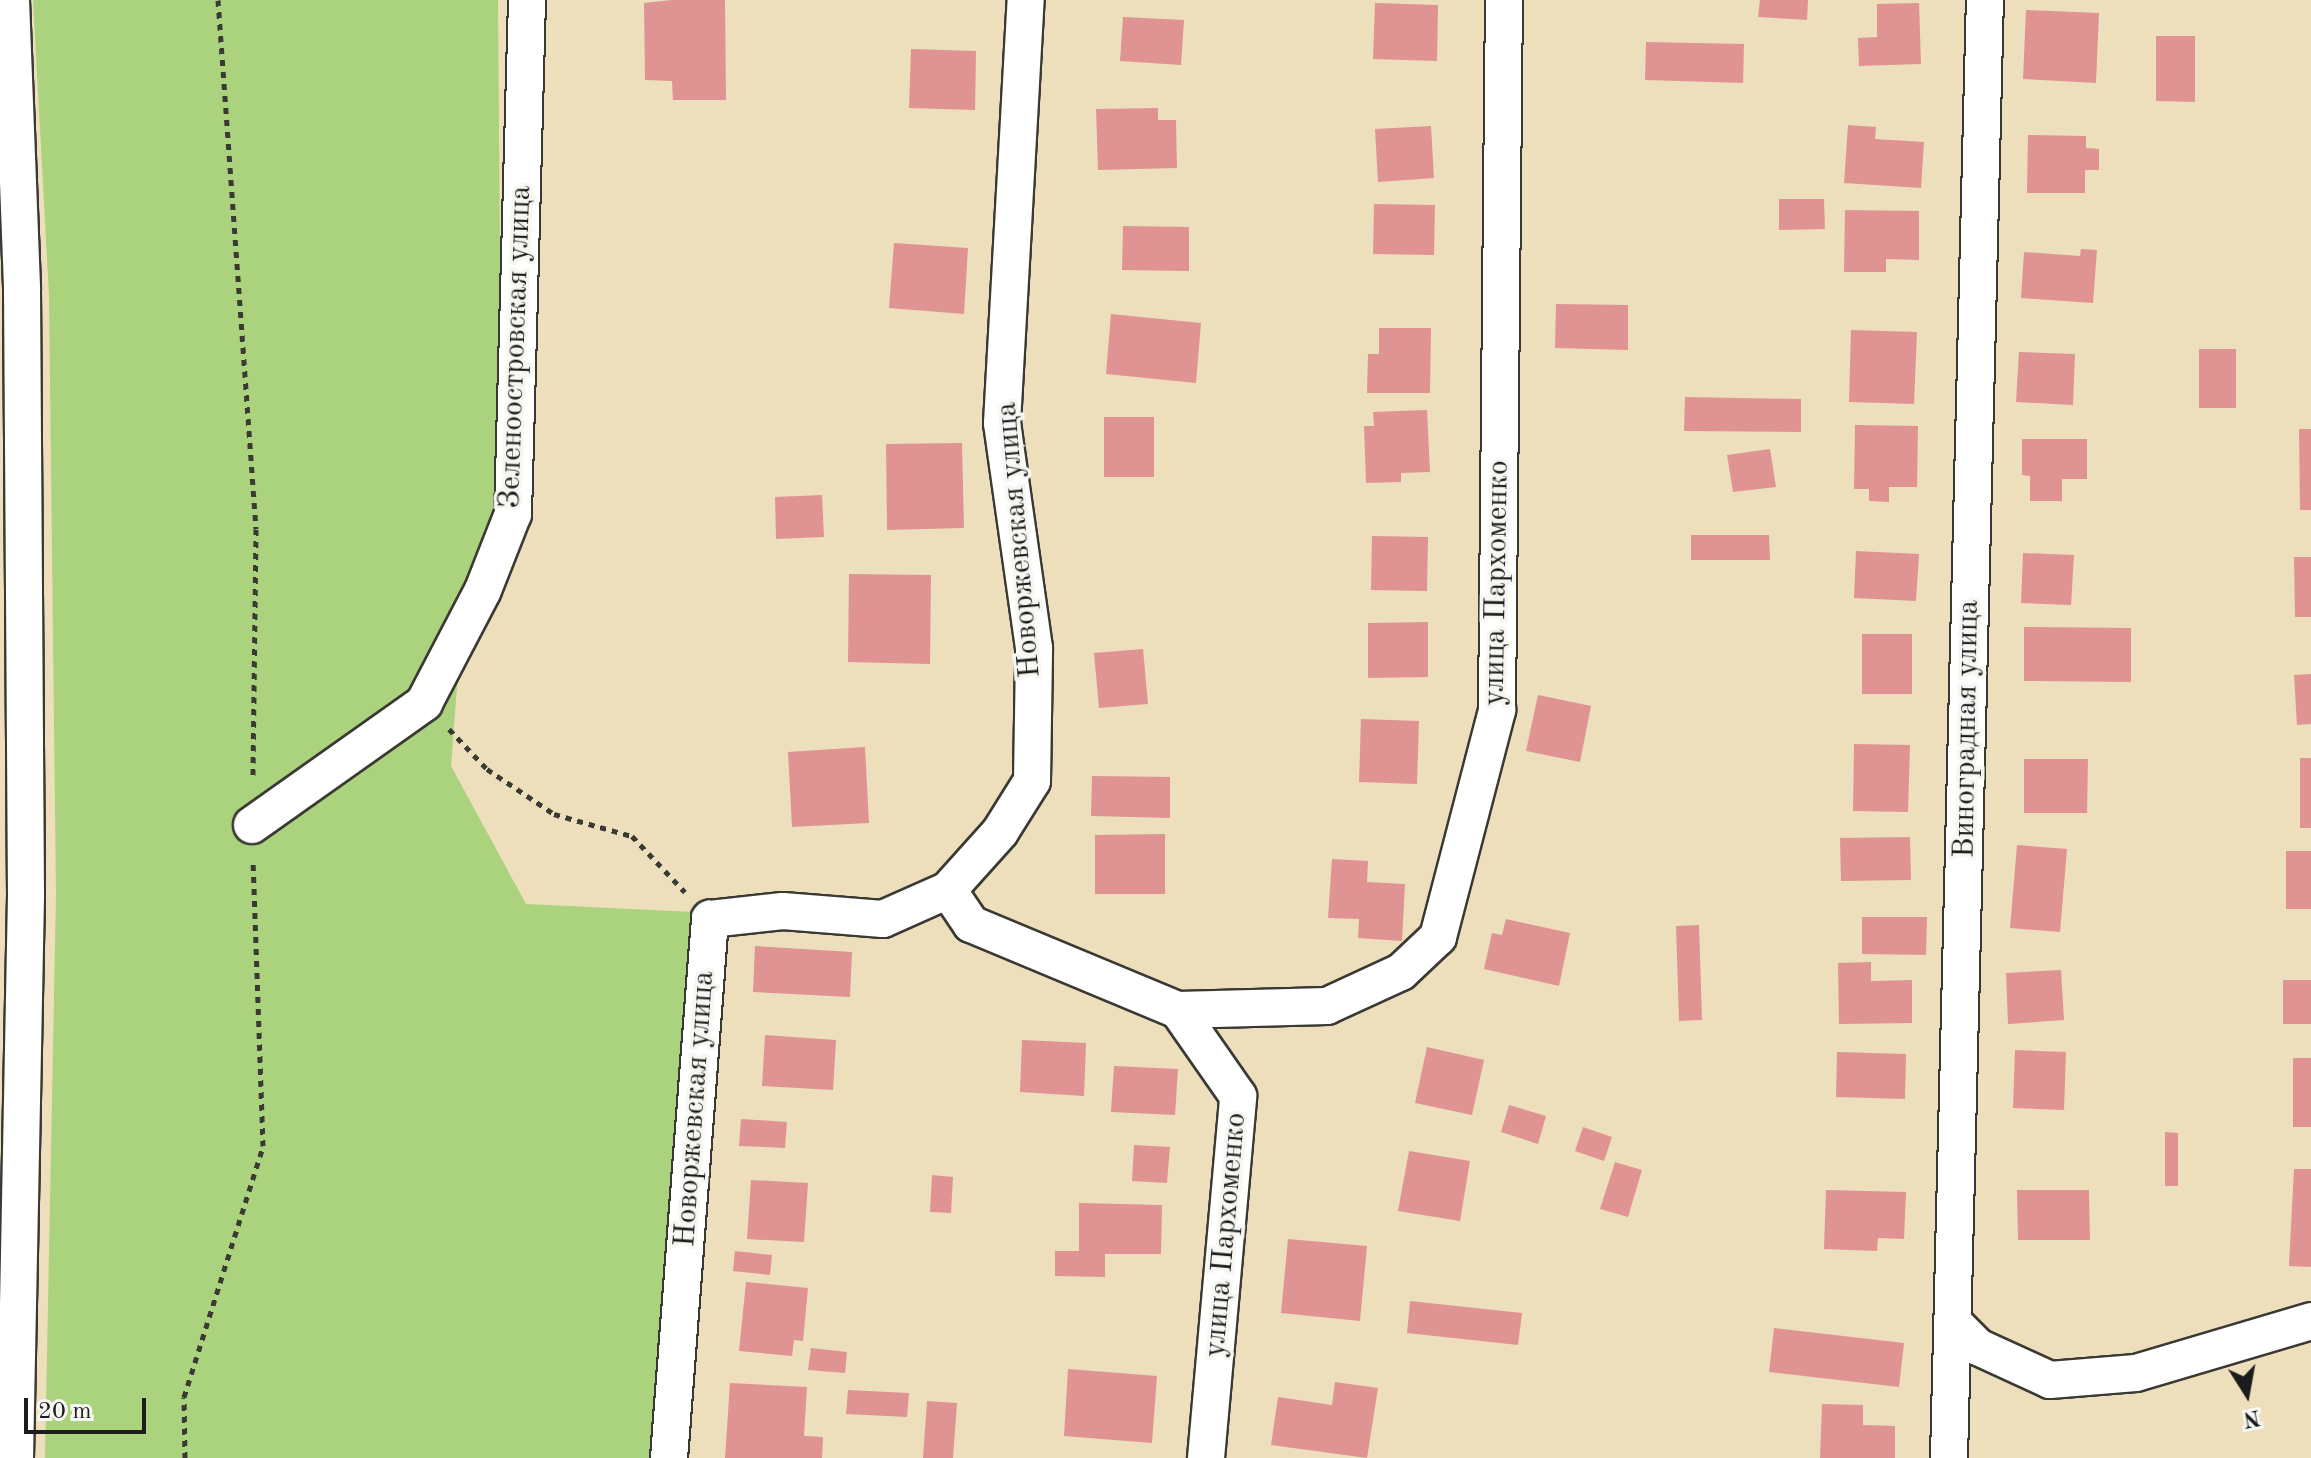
<!DOCTYPE html>
<html>
<head>
<meta charset="utf-8">
<style>
	body { margin:0 }
	#map { position:relative; width:2311px; height:1458px; overflow:hidden; background:#eddebc; font-family:"Old Standard TT",serif }
	div>[style] { position:absolute }
	[style*='--x'] { left:calc(var(--x)*1px); top:calc(var(--y)*1px); width:calc(var(--w)*1px); rotate:calc(var(--a)*1deg) }
	.green>* { inset:0; background:#abd27c }
	.building>* { inset:0; background:#df9493 }
	.path>* { height:5px; margin-top:-2.5px; transform-origin:0; background:repeating-linear-gradient(90deg,#3b3934 0 6px,transparent 0 12px) }
	.roads { filter:drop-shadow(2px 0 #3b3934) drop-shadow(-2px 0 #3b3934) drop-shadow(0 2px #3b3934) drop-shadow(0 -2px #3b3934) }
	.street>* { height:36px; margin:-18px; padding:0 18px; transform-origin:18px; border-radius:18px; background:#fff }
	span { translate:-50% -50%; white-space:nowrap; text-align:center; line-height:1.15; -webkit-text-stroke:7px #f6f6f2; paint-order:stroke }
	.street-label { font-size:30px; color:#1c1c1c }
	.north { position:absolute; left:2207px; top:1354px; width:80px; height:80px; -webkit-text-stroke:6px #f6f6f2; paint-order:stroke; rotate:169deg; font-size:22px; font-weight:700; line-height:32px; text-align:center; color:#1c1c1c }
	.north::after { content:''; display:block; margin:auto; width:28px; height:36px; background:#1c1c1c; clip-path:polygon(50% 0,100% 100%,50% 72%,0 100%) }
	.scale { position:absolute; left:24px; top:1398px; width:122px; height:36px; box-sizing:border-box; border:4px solid #1c1c1c; border-top:0; padding-left:10px; font-size:24px; line-height:28px; white-space:nowrap; color:#1c1c1c; -webkit-text-stroke:6px #f6f6f2; paint-order:stroke }
</style>
</head>
<body>
<div id="map">
	<div class="green">
		<div style="clip-path:polygon(33px 0,498px 0,502px 511px,457px 686px,451px 766px,526px 904px,693px 912px,651px 1458px,45px 1458px,56px 894px,49px 295px)"></div>
	</div>
	<div class="building">
		<div style="clip-path:polygon(672px 0,725px 0,726px 100px,673px 100px,672px 81px,645px 80px,644px 3px)"></div>
		<div style="clip-path:polygon(1760px 0,1808px 0,1807px 20px,1758px 17px)"></div>
		<div style="clip-path:polygon(1375px 3px,1438px 5px,1437px 61px,1373px 59px)"></div>
		<div style="clip-path:polygon(1919px 3px,1921px 64px,1859px 66px,1858px 38px,1877px 37px,1877px 4px)"></div>
		<div style="clip-path:polygon(2026px 10px,2099px 13px,2096px 83px,2023px 79px)"></div>
		<div style="clip-path:polygon(1123px 17px,1184px 20px,1181px 65px,1120px 61px)"></div>
		<div style="clip-path:polygon(2156px 36px,2195px 36px,2195px 102px,2156px 101px)"></div>
		<div style="clip-path:polygon(1646px 42px,1744px 44px,1743px 83px,1645px 80px)"></div>
		<div style="clip-path:polygon(911px 49px,976px 51px,975px 110px,909px 108px)"></div>
		<div style="clip-path:polygon(1158px 108px,1158px 120px,1176px 120px,1177px 168px,1098px 170px,1096px 109px)"></div>
		<div style="clip-path:polygon(1848px 125px,1876px 127px,1875px 139px,1924px 142px,1921px 188px,1844px 183px)"></div>
		<div style="clip-path:polygon(1431px 126px,1434px 178px,1378px 182px,1375px 129px)"></div>
		<div style="clip-path:polygon(2028px 135px,2086px 136px,2086px 148px,2099px 149px,2099px 170px,2085px 170px,2085px 193px,2027px 193px)"></div>
		<div style="clip-path:polygon(1779px 199px,1824px 199px,1825px 229px,1779px 230px)"></div>
		<div style="clip-path:polygon(1374px 204px,1435px 205px,1434px 255px,1373px 254px)"></div>
		<div style="clip-path:polygon(1845px 210px,1919px 211px,1919px 260px,1886px 259px,1886px 272px,1844px 272px)"></div>
		<div style="clip-path:polygon(1123px 226px,1189px 227px,1189px 271px,1122px 270px)"></div>
		<div style="clip-path:polygon(894px 243px,968px 248px,964px 314px,889px 308px)"></div>
		<div style="clip-path:polygon(2081px 249px,2097px 250px,2093px 303px,2021px 298px,2024px 252px,2080px 256px)"></div>
		<div style="clip-path:polygon(1556px 304px,1628px 305px,1628px 350px,1555px 348px)"></div>
		<div style="clip-path:polygon(1111px 314px,1201px 323px,1196px 383px,1106px 374px)"></div>
		<div style="clip-path:polygon(1379px 328px,1431px 328px,1430px 393px,1367px 393px,1368px 354px,1379px 354px)"></div>
		<div style="clip-path:polygon(1851px 330px,1917px 332px,1914px 404px,1849px 402px)"></div>
		<div style="clip-path:polygon(2199px 349px,2236px 349px,2236px 408px,2199px 408px)"></div>
		<div style="clip-path:polygon(2019px 352px,2075px 354px,2073px 405px,2016px 402px)"></div>
		<div style="clip-path:polygon(1685px 397px,1801px 399px,1801px 432px,1684px 431px)"></div>
		<div style="clip-path:polygon(1427px 410px,1430px 472px,1401px 473px,1401px 482px,1366px 483px,1364px 426px,1374px 426px,1373px 412px)"></div>
		<div style="clip-path:polygon(1104px 417px,1154px 417px,1154px 477px,1104px 477px)"></div>
		<div style="clip-path:polygon(1855px 425px,1918px 426px,1917px 487px,1889px 487px,1889px 502px,1869px 501px,1869px 489px,1854px 489px)"></div>
		<div style="clip-path:polygon(2299px 429px,2311px 429px,2311px 510px,2300px 510px)"></div>
		<div style="clip-path:polygon(2022px 439px,2087px 439px,2087px 479px,2062px 479px,2062px 501px,2030px 501px,2030px 476px,2022px 475px)"></div>
		<div style="clip-path:polygon(962px 443px,964px 528px,887px 530px,886px 444px)"></div>
		<div style="clip-path:polygon(1770px 449px,1776px 487px,1733px 492px,1727px 455px)"></div>
		<div style="clip-path:polygon(822px 495px,824px 537px,776px 539px,775px 497px)"></div>
		<div style="clip-path:polygon(1691px 535px,1769px 535px,1770px 560px,1691px 560px)"></div>
		<div style="clip-path:polygon(1372px 536px,1428px 537px,1427px 591px,1371px 590px)"></div>
		<div style="clip-path:polygon(1856px 551px,1919px 554px,1916px 601px,1854px 598px)"></div>
		<div style="clip-path:polygon(2023px 553px,2074px 555px,2071px 605px,2021px 603px)"></div>
		<div style="clip-path:polygon(2294px 557px,2311px 557px,2311px 617px,2295px 617px)"></div>
		<div style="clip-path:polygon(849px 574px,931px 575px,930px 664px,848px 662px)"></div>
		<div style="clip-path:polygon(1428px 622px,1428px 677px,1368px 678px,1368px 623px)"></div>
		<div style="clip-path:polygon(2024px 627px,2131px 628px,2131px 682px,2024px 681px)"></div>
		<div style="clip-path:polygon(1862px 634px,1912px 634px,1912px 694px,1862px 694px)"></div>
		<div style="clip-path:polygon(1143px 649px,1148px 704px,1099px 708px,1094px 653px)"></div>
		<div style="clip-path:polygon(2311px 674px,2311px 724px,2297px 725px,2294px 675px)"></div>
		<div style="clip-path:polygon(1538px 695px,1591px 706px,1580px 762px,1526px 751px)"></div>
		<div style="clip-path:polygon(1361px 719px,1419px 721px,1417px 784px,1359px 782px)"></div>
		<div style="clip-path:polygon(1854px 744px,1910px 745px,1908px 812px,1853px 811px)"></div>
		<div style="clip-path:polygon(865px 747px,869px 823px,792px 827px,788px 752px)"></div>
		<div style="clip-path:polygon(2300px 758px,2311px 758px,2311px 828px,2300px 828px)"></div>
		<div style="clip-path:polygon(2024px 759px,2088px 759px,2087px 813px,2024px 813px)"></div>
		<div style="clip-path:polygon(1092px 776px,1170px 777px,1170px 818px,1091px 816px)"></div>
		<div style="clip-path:polygon(1165px 834px,1165px 894px,1095px 894px,1095px 835px)"></div>
		<div style="clip-path:polygon(1910px 837px,1911px 880px,1841px 881px,1840px 838px)"></div>
		<div style="clip-path:polygon(2017px 845px,2067px 849px,2060px 932px,2010px 928px)"></div>
		<div style="clip-path:polygon(2286px 851px,2311px 851px,2311px 909px,2286px 909px)"></div>
		<div style="clip-path:polygon(1332px 859px,1368px 861px,1367px 882px,1405px 884px,1402px 941px,1358px 938px,1359px 919px,1328px 918px)"></div>
		<div style="clip-path:polygon(1862px 917px,1927px 917px,1926px 955px,1862px 954px)"></div>
		<div style="clip-path:polygon(1506px 919px,1570px 933px,1559px 986px,1484px 969px,1492px 933px,1502px 935px)"></div>
		<div style="clip-path:polygon(1699px 925px,1702px 1020px,1679px 1021px,1676px 926px)"></div>
		<div style="clip-path:polygon(755px 946px,852px 952px,850px 997px,753px 992px)"></div>
		<div style="clip-path:polygon(1871px 962px,1871px 981px,1912px 980px,1912px 1023px,1839px 1024px,1838px 963px)"></div>
		<div style="clip-path:polygon(2061px 970px,2064px 1020px,2008px 1024px,2006px 973px)"></div>
		<div style="clip-path:polygon(2283px 980px,2311px 980px,2311px 1024px,2283px 1024px)"></div>
		<div style="clip-path:polygon(765px 1035px,836px 1040px,833px 1090px,762px 1086px)"></div>
		<div style="clip-path:polygon(1022px 1040px,1086px 1043px,1084px 1096px,1020px 1092px)"></div>
		<div style="clip-path:polygon(1427px 1047px,1484px 1060px,1472px 1115px,1415px 1103px)"></div>
		<div style="clip-path:polygon(2015px 1050px,2066px 1052px,2064px 1110px,2013px 1108px)"></div>
		<div style="clip-path:polygon(1837px 1052px,1906px 1054px,1905px 1099px,1836px 1097px)"></div>
		<div style="clip-path:polygon(2293px 1058px,2311px 1058px,2311px 1127px,2293px 1127px)"></div>
		<div style="clip-path:polygon(1114px 1066px,1178px 1069px,1175px 1115px,1111px 1112px)"></div>
		<div style="clip-path:polygon(1509px 1105px,1546px 1116px,1538px 1144px,1501px 1132px)"></div>
		<div style="clip-path:polygon(741px 1119px,787px 1122px,785px 1148px,739px 1146px)"></div>
		<div style="clip-path:polygon(1583px 1127px,1612px 1137px,1604px 1161px,1575px 1151px)"></div>
		<div style="clip-path:polygon(2165px 1132px,2178px 1133px,2178px 1186px,2165px 1186px)"></div>
		<div style="clip-path:polygon(1134px 1145px,1170px 1147px,1167px 1183px,1132px 1181px)"></div>
		<div style="clip-path:polygon(1409px 1151px,1470px 1161px,1460px 1221px,1398px 1211px)"></div>
		<div style="clip-path:polygon(1615px 1162px,1642px 1170px,1628px 1217px,1600px 1209px)"></div>
		<div style="clip-path:polygon(2294px 1169px,2311px 1169px,2311px 1267px,2289px 1266px)"></div>
		<div style="clip-path:polygon(932px 1175px,953px 1177px,951px 1213px,930px 1212px)"></div>
		<div style="clip-path:polygon(751px 1180px,808px 1183px,804px 1242px,747px 1239px)"></div>
		<div style="clip-path:polygon(1826px 1190px,1906px 1192px,1904px 1239px,1878px 1238px,1877px 1251px,1824px 1249px)"></div>
		<div style="clip-path:polygon(2017px 1190px,2089px 1190px,2090px 1240px,2018px 1240px)"></div>
		<div style="clip-path:polygon(1079px 1203px,1162px 1205px,1161px 1254px,1105px 1254px,1105px 1277px,1055px 1276px,1055px 1251px,1079px 1251px)"></div>
		<div style="clip-path:polygon(1288px 1239px,1367px 1246px,1360px 1321px,1281px 1313px)"></div>
		<div style="clip-path:polygon(735px 1251px,772px 1255px,770px 1275px,733px 1271px)"></div>
		<div style="clip-path:polygon(746px 1282px,808px 1288px,803px 1341px,794px 1340px,792px 1356px,739px 1351px)"></div>
		<div style="clip-path:polygon(1410px 1301px,1522px 1313px,1518px 1345px,1407px 1333px)"></div>
		<div style="clip-path:polygon(1774px 1328px,1904px 1343px,1899px 1387px,1769px 1372px)"></div>
		<div style="clip-path:polygon(811px 1348px,847px 1352px,845px 1373px,808px 1370px)"></div>
		<div style="clip-path:polygon(1068px 1369px,1157px 1376px,1152px 1443px,1064px 1436px)"></div>
		<div style="clip-path:polygon(1335px 1382px,1378px 1388px,1367px 1458px,1271px 1445px,1278px 1397px,1332px 1405px)"></div>
		<div style="clip-path:polygon(730px 1383px,807px 1387px,804px 1436px,823px 1437px,822px 1458px,725px 1458px)"></div>
		<div style="clip-path:polygon(848px 1390px,909px 1393px,907px 1417px,846px 1414px)"></div>
		<div style="clip-path:polygon(927px 1401px,957px 1403px,953px 1458px,923px 1458px)"></div>
		<div style="clip-path:polygon(1822px 1404px,1863px 1405px,1863px 1425px,1895px 1426px,1895px 1458px,1820px 1458px)"></div>
	</div>
	<div class="path">
		<div style="--x:218;--y:0;--w:530;--a:85.89"></div>
		<div style="--x:256;--y:529;--w:248;--a:90.7"></div>
		<div style="--x:449;--y:729;--w:55;--a:46.5"></div>
		<div style="--x:487;--y:769;--w:81;--a:33.9"></div>
		<div style="--x:554;--y:814;--w:81;--a:15.8"></div>
		<div style="--x:632;--y:836;--w:77;--a:46.6"></div>
		<div style="--x:185;--y:1458;--w:61;--a:-90.9"></div>
		<div style="--x:184;--y:1397;--w:263;--a:-72.5"></div>
		<div style="--x:263;--y:1146;--w:283;--a:-92"></div>
	</div>
	<div class="roads">
		<div class="street">
			<div style="--x:11;--y:0;--w:290;--a:87.8"></div>
			<div style="--x:22;--y:290;--w:606;--a:89.62"></div>
			<div style="--x:26;--y:896;--w:562;--a:91.12"></div>
			<div style="--x:252;--y:825;--w:211;--a:-35.3"></div>
			<div style="--x:424;--y:703;--w:127;--a:-62.4"></div>
			<div style="--x:483;--y:590;--w:82;--a:-68.5"></div>
			<div style="--x:513;--y:514;--w:514;--a:-88.44"></div>
			<div style="--x:948;--y:890;--w:41;--a:55.9"></div>
			<div style="--x:971;--y:924;--w:224;--a:22.6"></div>
			<div style="--x:1952;--y:1321;--w:37;--a:45"></div>
			<div style="--x:1978;--y:1347;--w:79;--a:24.6"></div>
			<div style="--x:2050;--y:1380;--w:86;--a:-4.7"></div>
			<div style="--x:2136;--y:1373;--w:183;--a:-16.5"></div>
			<div style="--x:669;--y:1458;--w:541;--a:-85.65"></div>
			<div style="--x:710;--y:919;--w:73;--a:-6.3"></div>
			<div style="--x:783;--y:911;--w:100;--a:4.6"></div>
			<div style="--x:883;--y:919;--w:71;--a:-24"></div>
			<div style="--x:948;--y:890;--w:78;--a:-48.1"></div>
			<div style="--x:1000;--y:832;--w:60;--a:-57.9"></div>
			<div style="--x:1032;--y:781;--w:133;--a:-89.1"></div>
			<div style="--x:1034;--y:648;--w:227;--a:-98.1"></div>
			<div style="--x:1002;--y:423;--w:424;--a:-86.8"></div>
			<div style="--x:1206;--y:1458;--w:363;--a:-84.9"></div>
			<div style="--x:1238;--y:1096;--w:105;--a:-124.9"></div>
			<div style="--x:1178;--y:1010;--w:149;--a:-1.5"></div>
			<div style="--x:1327;--y:1006;--w:81;--a:-24.7"></div>
			<div style="--x:1401;--y:972;--w:51;--a:-43.4"></div>
			<div style="--x:1438;--y:937;--w:235;--a:-75.4"></div>
			<div style="--x:1497;--y:710;--w:710;--a:-89.44"></div>
			<div style="--x:1949;--y:1458;--w:1458;--a:-88.59"></div>
		</div>
	</div>
	<div class="street-label">
		<span style="left:516px;top:347px;rotate:-88deg">Зеленоостровская улица</span>
		<span style="left:1019px;top:540px;rotate:-95deg">Новоржевская улица</span>
		<span style="left:1497px;top:583px;rotate:-89deg">улица Пархоменко</span>
		<span style="left:1967px;top:729px;rotate:-89deg">Виноградная улица</span>
		<span style="left:695px;top:1109px;rotate:-86deg">Новоржевская улица</span>
		<span style="left:1226px;top:1235px;rotate:-85deg">улица Пархоменко</span>
	</div>
	<div class="north">N</div>
	<div class="scale">20 m</div>
</div>
</body>
</html>
